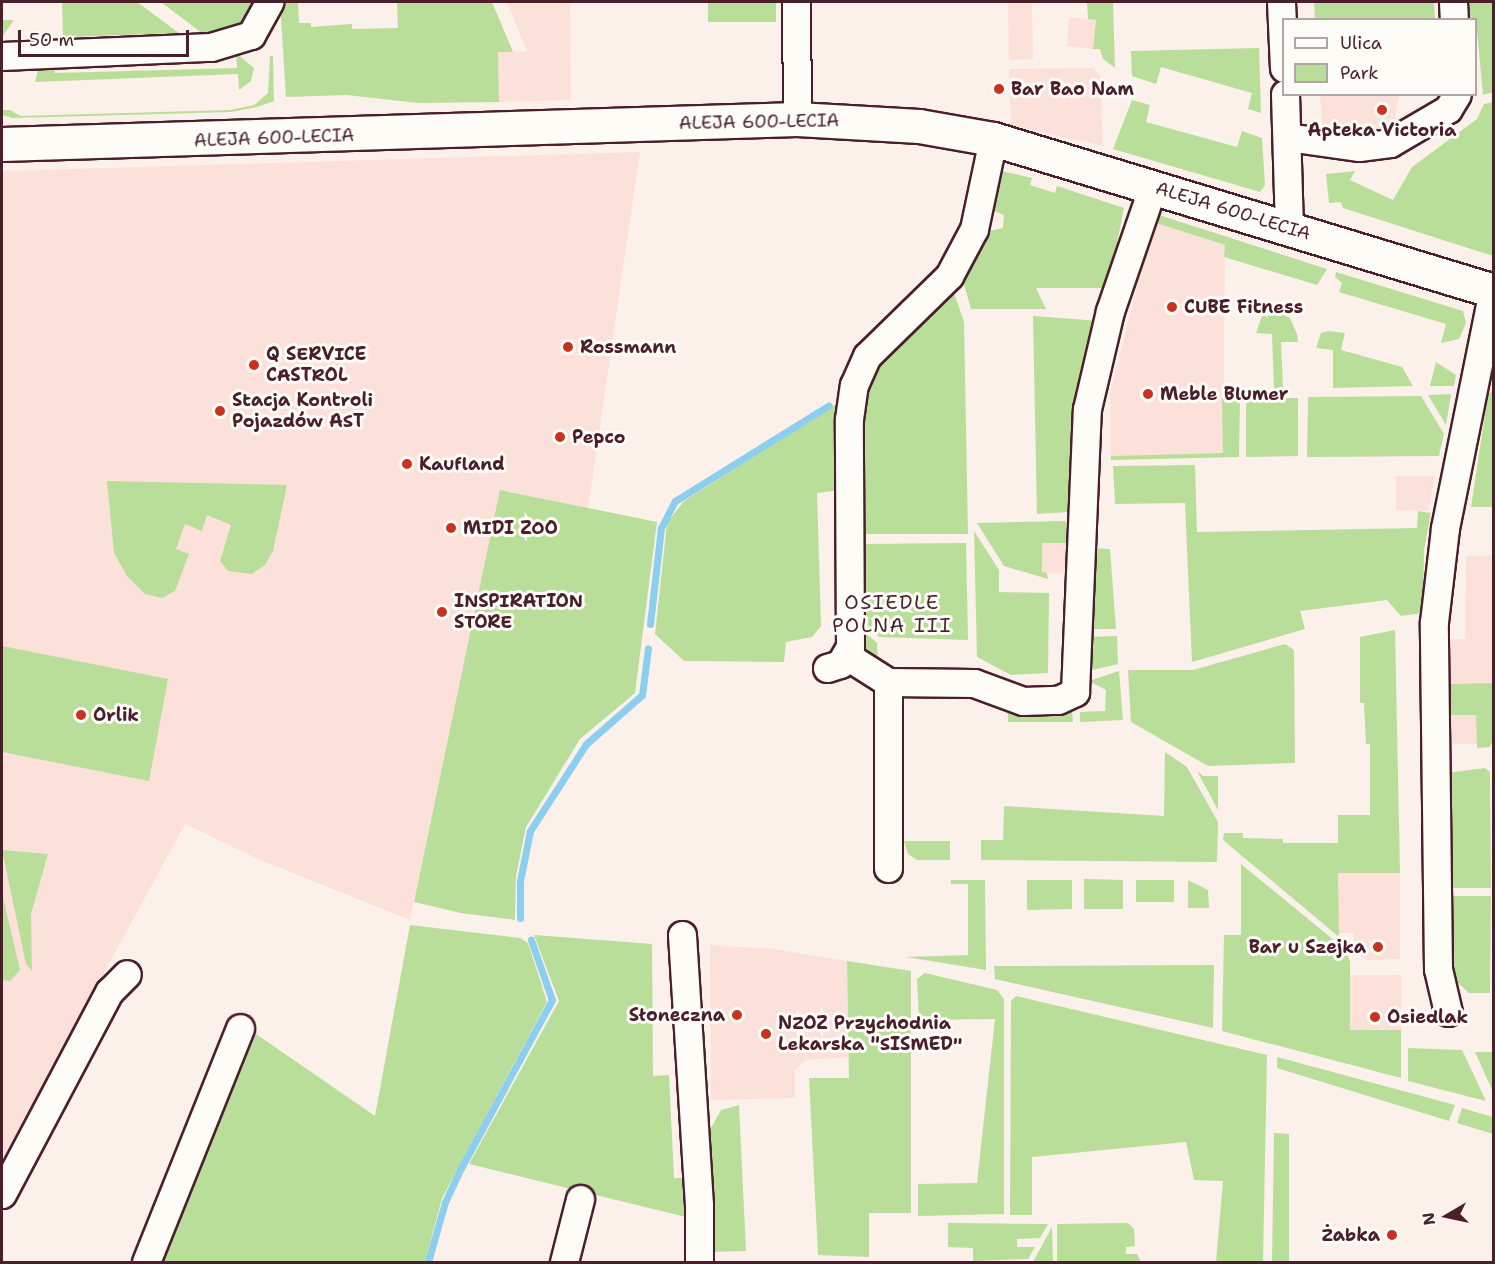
<!DOCTYPE html>
<html>
<head>
<meta charset="utf-8">
<style>
	body { margin:0 }
	#map { position:relative; width:1495px; height:1264px; overflow:hidden; background:#fcf0ea; font-family:"Shantell Sans",sans-serif }
	div>[style] { position:absolute }
	[style*='--x'] { left:calc(var(--x)*1px); top:calc(var(--y)*1px); width:calc(var(--w)*1px); rotate:calc(var(--a)*1deg) }
	.built>* { inset:0; background:#fbe1da }
	.green>* { inset:0; background:#b8de99 }
	.stream>* { height:7px; margin:-3.5px; padding:0 3.5px; transform-origin:3.5px; border-radius:3.5px; background:#8cceed }
	.roads { filter:drop-shadow(2px 0 #4a1f2b) drop-shadow(-2px 0 #4a1f2b) drop-shadow(0 2px #4a1f2b) drop-shadow(0 -2px #4a1f2b) }
	.minor>* { height:27px; margin:-13.5px; padding:0 13.5px; transform-origin:13.5px; border-radius:13.5px; background:#fdfcf7 }
	.secondary>* { height:33px; margin:-16.5px; padding:0 16.5px; transform-origin:16.5px; border-radius:16.5px; background:#fdfcf7 }
	.dots>* { width:16px; height:16px; translate:-50% -50%; box-sizing:border-box; border:3px solid #fdfcf7; border-radius:50% }
	span { translate:-50% -50%; white-space:nowrap; text-align:center; line-height:1.15; -webkit-text-stroke:6px #fdfcf7; paint-order:stroke }
	.poi-label { font-size:18px; color:#4a1f2b; font-weight:700 }
	.left { translate:0 -50%; text-align:left }
	.right { translate:-100% -50%; text-align:right }
	.street-label { font-size:18px; color:#4a1f2b }
	.neighbourhood-label { font-size:20px; color:#4a1f2b; letter-spacing:1.5px }
	.frame { position:absolute; inset:0; border:3px solid #4a1f2b; pointer-events:none }
	.legend { position:absolute; left:1282px; top:18px; width:195px; height:78px; box-sizing:border-box; background:#fdfcf7; border:2px solid #b5a4a5; margin:0; padding:8px 10px; list-style:none; font-size:18px; color:#4a1f2b }
	.legend li { display:flex; align-items:center; gap:12px; height:30px }
	.legend b { width:30px; border:2px solid #b5a4a5 }
	.north { position:absolute; left:1417px; top:1186px; width:60px; height:60px; -webkit-text-stroke:4px #fdfcf7; paint-order:stroke; rotate:261deg; font-size:16px; font-weight:700; line-height:24px; text-align:center; color:#4a1f2b }
	.north::after { content:''; display:block; margin:auto; width:21px; height:27px; background:#4a1f2b; clip-path:polygon(50% 0,100% 100%,50% 72%,0 100%) }
	.scale { position:absolute; left:18px; top:30px; width:171px; height:27px; box-sizing:border-box; border:3px solid #4a1f2b; border-top:0; padding-left:8px; font-size:18px; line-height:21px; white-space:nowrap; color:#4a1f2b; -webkit-text-stroke:4px #fdfcf7; paint-order:stroke }
</style>
</head>
<body>
<div id="map">
	<div class="built">
		<div style="clip-path:polygon(507px 2px,570px 2px,571px 100px,499px 102px,498px 52px,527px 51px)"></div>
		<div style="clip-path:polygon(1008px 2px,1032px 2px,1033px 59px,1009px 60px)"></div>
		<div style="clip-path:polygon(1069px 17px,1096px 20px,1093px 49px,1067px 46px)"></div>
		<div style="clip-path:polygon(1093px 68px,1100px 76px,1103px 146px,1011px 125px,1009px 69px)"></div>
		<div style="clip-path:polygon(1320px 95px,1400px 95px,1394px 121px,1380px 134px,1323px 134px)"></div>
		<div style="clip-path:polygon(640px 152px,588px 508px,501px 490px,410px 920px,256px 858px,185px 824px,2px 1160px,2px 171px)"></div>
		<div style="clip-path:polygon(1153px 222px,1225px 245px,1223px 453px,1111px 456px,1110px 394px)"></div>
		<div style="clip-path:polygon(1396px 476px,1435px 476px,1428px 511px,1396px 510px)"></div>
		<div style="clip-path:polygon(1042px 543px,1081px 543px,1077px 574px,1042px 573px)"></div>
		<div style="clip-path:polygon(1493px 555px,1493px 683px,1446px 684px,1445px 639px,1465px 639px,1466px 556px)"></div>
		<div style="clip-path:polygon(1449px 715px,1476px 715px,1477px 744px,1449px 744px)"></div>
		<div style="clip-path:polygon(1338px 873px,1400px 873px,1400px 959px,1368px 960px,1354px 952px,1354px 933px,1338px 933px)"></div>
		<div style="clip-path:polygon(710px 945px,774px 949px,847px 961px,848px 1057px,806px 1060px,795px 1070px,795px 1098px,711px 1100px)"></div>
		<div style="clip-path:polygon(1350px 975px,1401px 975px,1401px 1030px,1350px 1030px)"></div>
	</div>
	<div class="green">
		<div style="clip-path:polygon(62px 2px,137px 2px,179px 33px,63px 37px)"></div>
		<div style="clip-path:polygon(161px 2px,262px 2px,246px 26px,203px 34px)"></div>
		<div style="clip-path:polygon(280px 2px,298px 2px,299px 23px,311px 23px,311px 27px,352px 24px,352px 29px,398px 28px,397px 2px,492px 2px,513px 52px,498px 52px,499px 102px,418px 103px,347px 95px,286px 97px)"></div>
		<div style="clip-path:polygon(708px 2px,776px 2px,776px 22px,708px 22px)"></div>
		<div style="clip-path:polygon(1087px 2px,1113px 2px,1115px 68px,1103px 59px,1100px 49px,1093px 49px,1096px 20px,1088px 19px)"></div>
		<div style="clip-path:polygon(1314px 2px,1434px 2px,1435px 19px,1315px 19px)"></div>
		<div style="clip-path:polygon(1462px 2px,1493px 2px,1493px 92px,1483px 95px,1476px 20px,1462px 19px)"></div>
		<div style="clip-path:polygon(2px 20px,14px 20px,2px 37px)"></div>
		<div style="clip-path:polygon(1259px 48px,1261px 113px,1248px 109px,1252px 93px,1161px 67px,1156px 84px,1132px 76px,1131px 51px)"></div>
		<div style="clip-path:polygon(236px 53px,254px 68px,251px 81px,239px 90px,238px 74px,35px 82px,39px 67px,54px 58px,55px 73px,237px 68px)"></div>
		<div style="clip-path:polygon(270px 56px,273px 56px,274px 101px,257px 107px,231px 112px,13px 118px,2px 115px,2px 110px,10px 110px,21px 116px,230px 110px,254px 105px,268px 93px)"></div>
		<div style="clip-path:polygon(1132px 100px,1150px 105px,1146px 122px,1237px 147px,1242px 131px,1262px 138px,1265px 185px,1260px 192px,1113px 149px)"></div>
		<div style="clip-path:polygon(1493px 102px,1493px 256px,1343px 208px,1341px 202px,1329px 203px,1326px 174px,1355px 171px,1350px 180px,1393px 200px,1412px 167px,1477px 119px,1484px 104px)"></div>
		<div style="clip-path:polygon(1002px 171px,1032px 178px,1030px 185px,1055px 193px,1057px 186px,1124px 208px,1108px 288px,1036px 288px,1046px 309px,971px 309px,960px 270px,981px 233px,1003px 228px,1004px 215px,989px 209px,996px 174px)"></div>
		<div style="clip-path:polygon(1159px 215px,1327px 269px,1317px 285px,1224px 257px,1225px 245px,1153px 222px)"></div>
		<div style="clip-path:polygon(1336px 272px,1463px 311px,1466px 323px,1459px 339px,1441px 343px,1446px 324px,1339px 292px,1342px 283px,1335px 277px)"></div>
		<div style="clip-path:polygon(952px 287px,964px 322px,968px 534px,857px 534px,855px 424px,866px 369px)"></div>
		<div style="clip-path:polygon(1275px 311px,1290px 318px,1297px 334px,1298px 342px,1281px 342px,1283px 388px,1274px 389px,1272px 334px,1256px 333px,1262px 316px)"></div>
		<div style="clip-path:polygon(1033px 316px,1100px 321px,1075px 507px,1067px 512px,1037px 514px)"></div>
		<div style="clip-path:polygon(1329px 331px,1345px 333px,1341px 350px,1402px 367px,1413px 386px,1333px 388px,1333px 350px,1316px 348px,1321px 333px)"></div>
		<div style="clip-path:polygon(1436px 362px,1456px 375px,1454px 386px,1430px 386px)"></div>
		<div style="clip-path:polygon(1493px 390px,1493px 507px,1471px 507px,1488px 395px)"></div>
		<div style="clip-path:polygon(1451px 394px,1446px 425px,1428px 395px)"></div>
		<div style="clip-path:polygon(1421px 396px,1444px 434px,1439px 456px,1307px 457px,1308px 397px)"></div>
		<div style="clip-path:polygon(1222px 398px,1240px 399px,1239px 457px,1111px 460px,1111px 456px,1223px 453px)"></div>
		<div style="clip-path:polygon(1246px 398px,1298px 398px,1298px 456px,1246px 457px)"></div>
		<div style="clip-path:polygon(838px 403px,841px 490px,817px 493px,821px 626px,812px 637px,786px 642px,784px 662px,684px 661px,655px 634px,667px 523px,684px 501px)"></div>
		<div style="clip-path:polygon(1195px 465px,1197px 532px,1417px 528px,1418px 511px,1431px 513px,1424px 550px,1423px 613px,1401px 616px,1387px 600px,1300px 611px,1305px 629px,1192px 662px,1185px 503px,1115px 504px,1113px 466px)"></div>
		<div style="clip-path:polygon(107px 481px,287px 485px,273px 551px,265px 565px,252px 574px,228px 571px,220px 561px,231px 525px,207px 515px,202px 531px,185px 524px,176px 549px,189px 554px,175px 591px,162px 598px,145px 594px,127px 576px,114px 553px)"></div>
		<div style="clip-path:polygon(500px 490px,657px 522px,635px 693px,580px 739px,526px 827px,516px 876px,515px 920px,461px 913px,414px 902px)"></div>
		<div style="clip-path:polygon(1065px 521px,1071px 525px,1074px 543px,1042px 543px,1042px 572px,1047px 573px,1048px 579px,1004px 566px,977px 523px)"></div>
		<div style="clip-path:polygon(974px 531px,999px 570px,999px 592px,1049px 593px,1048px 673px,1011px 675px,977px 657px)"></div>
		<div style="clip-path:polygon(966px 543px,968px 640px,879px 637px,864px 622px,863px 544px)"></div>
		<div style="clip-path:polygon(1087px 548px,1110px 549px,1116px 629px,1085px 629px)"></div>
		<div style="clip-path:polygon(859px 627px,877px 643px,878px 668px,862px 653px)"></div>
		<div style="clip-path:polygon(1395px 630px,1400px 873px,1338px 873px,1339px 937px,1223px 840px,1224px 833px,1243px 833px,1243px 838px,1283px 839px,1283px 843px,1338px 843px,1338px 815px,1370px 815px,1370px 744px,1366px 744px,1364px 703px,1360px 703px,1360px 637px)"></div>
		<div style="clip-path:polygon(1117px 636px,1118px 664px,1084px 672px,1085px 637px)"></div>
		<div style="clip-path:polygon(1285px 644px,1294px 650px,1295px 763px,1208px 766px,1131px 722px,1128px 670px,1193px 670px)"></div>
		<div style="clip-path:polygon(2px 646px,168px 679px,149px 781px,2px 752px)"></div>
		<div style="clip-path:polygon(1119px 671px,1123px 720px,1080px 722px,1080px 712px,1105px 711px,1106px 690px,1089px 681px)"></div>
		<div style="clip-path:polygon(1493px 683px,1493px 740px,1490px 747px,1477px 748px,1476px 715px,1449px 715px,1446px 684px)"></div>
		<div style="clip-path:polygon(1072px 711px,1073px 722px,1008px 722px,1008px 713px)"></div>
		<div style="clip-path:polygon(1165px 752px,1187px 767px,1218px 822px,1217px 862px,981px 860px,981px 840px,1003px 840px,1004px 806px,1164px 816px)"></div>
		<div style="clip-path:polygon(1485px 768px,1490px 772px,1491px 888px,1448px 888px,1447px 773px)"></div>
		<div style="clip-path:polygon(1197px 771px,1203px 776px,1218px 776px,1218px 810px)"></div>
		<div style="clip-path:polygon(904px 841px,950px 841px,950px 860px,917px 860px,908px 854px)"></div>
		<div style="clip-path:polygon(2px 850px,48px 854px,31px 914px,32px 971px,26px 964px)"></div>
		<div style="clip-path:polygon(1241px 864px,1346px 950px,1350px 962px,1350px 1030px,1401px 1030px,1401px 1078px,1222px 1031px,1224px 935px,1241px 935px)"></div>
		<div style="clip-path:polygon(1084px 879px,1123px 880px,1123px 909px,1084px 909px)"></div>
		<div style="clip-path:polygon(951px 880px,985px 880px,986px 970px,906px 957px,968px 955px,968px 884px,951px 884px)"></div>
		<div style="clip-path:polygon(1027px 880px,1072px 880px,1072px 909px,1027px 910px)"></div>
		<div style="clip-path:polygon(1136px 880px,1174px 880px,1174px 902px,1136px 902px)"></div>
		<div style="clip-path:polygon(1188px 880px,1208px 890px,1209px 908px,1188px 908px)"></div>
		<div style="clip-path:polygon(2px 893px,20px 970px,10px 981px,2px 980px)"></div>
		<div style="clip-path:polygon(1447px 896px,1491px 896px,1490px 993px,1469px 993px,1448px 974px)"></div>
		<div style="clip-path:polygon(410px 925px,520px 938px,528px 943px,547px 1002px,442px 1198px,425px 1262px,162px 1262px,256px 1034px,375px 1116px)"></div>
		<div style="clip-path:polygon(534px 935px,652px 944px,653px 1076px,669px 1075px,674px 1178px,690px 1178px,694px 1219px,469px 1164px,559px 1001px)"></div>
		<div style="clip-path:polygon(847px 961px,911px 971px,911px 1213px,869px 1213px,869px 1257px,818px 1255px,809px 1078px,849px 1078px)"></div>
		<div style="clip-path:polygon(1214px 965px,1213px 1028px,995px 979px,994px 966px)"></div>
		<div style="clip-path:polygon(925px 973px,997px 990px,1004px 999px,1004px 1214px,918px 1216px,918px 1184px,977px 1183px,995px 1019px,919px 1020px,917px 979px)"></div>
		<div style="clip-path:polygon(1016px 996px,1267px 1055px,1263px 1262px,1216px 1262px,1223px 1181px,1194px 1180px,1186px 1142px,1032px 1157px,1032px 1215px,1010px 1215px,1011px 1001px)"></div>
		<div style="clip-path:polygon(1408px 1048px,1462px 1050px,1486px 1101px,1408px 1081px)"></div>
		<div style="clip-path:polygon(1475px 1052px,1493px 1052px,1493px 1092px)"></div>
		<div style="clip-path:polygon(1277px 1057px,1455px 1105px,1449px 1121px,1277px 1068px)"></div>
		<div style="clip-path:polygon(739px 1105px,746px 1251px,707px 1252px,710px 1130px,721px 1110px)"></div>
		<div style="clip-path:polygon(1462px 1108px,1493px 1117px,1493px 1134px,1457px 1123px)"></div>
		<div style="clip-path:polygon(1274px 1133px,1289px 1134px,1289px 1262px,1272px 1262px)"></div>
		<div style="clip-path:polygon(948px 1223px,1048px 1224px,1040px 1238px,1017px 1239px,1017px 1247px,1035px 1247px,1028px 1259px,973px 1261px,973px 1248px,948px 1247px)"></div>
		<div style="clip-path:polygon(1128px 1223px,1134px 1229px,1135px 1246px,1126px 1247px,1126px 1254px,1137px 1254px,1141px 1262px,1057px 1262px,1057px 1224px)"></div>
		<div style="clip-path:polygon(1052px 1227px,1053px 1262px,1033px 1262px)"></div>
	</div>
	<div class="stream">
		<div style="--x:650;--y:624;--w:97;--a:-83.5"></div>
		<div style="--x:661;--y:528;--w:30;--a:-63"></div>
		<div style="--x:675;--y:501;--w:181;--a:-31.9"></div>
		<div style="--x:520;--y:918;--w:37;--a:-90"></div>
		<div style="--x:520;--y:881;--w:51;--a:-78.7"></div>
		<div style="--x:530;--y:831;--w:103;--a:-57.2"></div>
		<div style="--x:586;--y:744;--w:74;--a:-41.2"></div>
		<div style="--x:642;--y:695;--w:47;--a:-82.7"></div>
		<div style="--x:428;--y:1262;--w:62;--a:-74.2"></div>
		<div style="--x:445;--y:1202;--w:38;--a:-65"></div>
		<div style="--x:461;--y:1168;--w:191;--a:-61.6"></div>
		<div style="--x:552;--y:1000;--w:64;--a:-109.3"></div>
	</div>
	<div class="roads">
		<div class="minor">
			<div style="--x:796;--y:2;--w:117;--a:89.5"></div>
			<div style="--x:1281;--y:2;--w:66;--a:87.4"></div>
			<div style="--x:1453;--y:2;--w:18;--a:87"></div>
			<div style="--x:2;--y:56;--w:209;--a:-2.5"></div>
			<div style="--x:211;--y:47;--w:42;--a:-16.7"></div>
			<div style="--x:251;--y:35;--w:38;--a:-61"></div>
			<div style="--x:1285;--y:94;--w:135;--a:88.3"></div>
			<div style="--x:1287;--y:137;--w:73;--a:7.9"></div>
			<div style="--x:1359;--y:147;--w:31;--a:-7"></div>
			<div style="--x:1390;--y:143;--w:67;--a:-30.4"></div>
			<div style="--x:1448;--y:109;--w:17;--a:-59"></div>
			<div style="--x:847;--y:656;--w:49;--a:32.4"></div>
			<div style="--x:888;--y:682;--w:186;--a:90"></div>
			<div style="--x:827;--y:668;--w:14;--a:-17"></div>
			<div style="--x:840;--y:664;--w:20;--a:-60"></div>
			<div style="--x:850;--y:647;--w:228;--a:-90.3"></div>
			<div style="--x:849;--y:419;--w:34;--a:-82"></div>
			<div style="--x:854;--y:385;--w:32;--a:-66"></div>
			<div style="--x:867;--y:356;--w:115;--a:-44.3"></div>
			<div style="--x:949;--y:276;--w:53;--a:-62"></div>
			<div style="--x:974;--y:229;--w:92;--a:-78.1"></div>
			<div style="--x:888;--y:682;--w:86;--a:0.7"></div>
			<div style="--x:974;--y:683;--w:52;--a:20.2"></div>
			<div style="--x:1023;--y:701;--w:35;--a:-2"></div>
			<div style="--x:1058;--y:700;--w:19;--a:-25"></div>
			<div style="--x:1075;--y:692;--w:283;--a:-87.6"></div>
			<div style="--x:1087;--y:409;--w:101;--a:-76.8"></div>
			<div style="--x:1110;--y:311;--w:132;--a:-71"></div>
			<div style="--x:682;--y:935;--w:271;--a:86.4"></div>
			<div style="--x:699;--y:1205;--w:57;--a:90"></div>
			<div style="--x:1448;--y:1012;--w:44;--a:-103.1"></div>
			<div style="--x:1438;--y:969;--w:347;--a:-90.7"></div>
			<div style="--x:1434;--y:622;--w:95;--a:-83.3"></div>
			<div style="--x:1445;--y:528;--w:242;--a:-78.6"></div>
			<div style="--x:2;--y:1194;--w:229;--a:-62.1"></div>
			<div style="--x:109;--y:992;--w:25;--a:-45"></div>
			<div style="--x:146;--y:1262;--w:252;--a:-68.1"></div>
			<div style="--x:564;--y:1262;--w:65;--a:-75.7"></div>
		</div>
		<div class="secondary">
			<div style="--x:2;--y:144;--w:795;--a:-1.8"></div>
			<div style="--x:797;--y:119;--w:122;--a:3.3"></div>
			<div style="--x:919;--y:126;--w:75;--a:10"></div>
			<div style="--x:993;--y:139;--w:524;--a:16.88"></div>
		</div>
	</div>
	<div class="dots">
		<div style="left:999px;top:89px;background:#c8321e"></div>
		<div style="left:1382px;top:110px;background:#c8321e"></div>
		<div style="left:1172px;top:307px;background:#c8321e"></div>
		<div style="left:568px;top:347px;background:#c8321e"></div>
		<div style="left:254px;top:365px;background:#c8321e"></div>
		<div style="left:1148px;top:394px;background:#c8321e"></div>
		<div style="left:220px;top:411px;background:#c8321e"></div>
		<div style="left:560px;top:437px;background:#c8321e"></div>
		<div style="left:407px;top:464px;background:#c8321e"></div>
		<div style="left:451px;top:528px;background:#c8321e"></div>
		<div style="left:442px;top:612px;background:#c8321e"></div>
		<div style="left:81px;top:715px;background:#c8321e"></div>
		<div style="left:1378px;top:947px;background:#c8321e"></div>
		<div style="left:737px;top:1015px;background:#c8321e"></div>
		<div style="left:1375px;top:1017px;background:#c8321e"></div>
		<div style="left:766px;top:1034px;background:#c8321e"></div>
		<div style="left:1392px;top:1235px;background:#c8321e"></div>
	</div>
	<div class="poi-label">
		<span class="left" style="left:1011px;top:89px">Bar Bao Nam</span>
		<span style="left:1382px;top:130px">Apteka Victoria</span>
		<span class="left" style="left:1184px;top:307px">CUBE Fitness</span>
		<span class="left" style="left:580px;top:347px">Rossmann</span>
		<span class="left" style="left:266px;top:365px">Q SERVICE<br>CASTROL</span>
		<span class="left" style="left:1160px;top:394px">Meble Blumer</span>
		<span class="left" style="left:232px;top:411px">Stacja Kontroli<br>Pojazdów AST</span>
		<span class="left" style="left:572px;top:437px">Pepco</span>
		<span class="left" style="left:419px;top:464px">Kaufland</span>
		<span class="left" style="left:463px;top:528px">MIDI ZOO</span>
		<span class="left" style="left:454px;top:612px">INSPIRATION<br>STORE</span>
		<span class="left" style="left:93px;top:715px">Orlik</span>
		<span class="right" style="left:1366px;top:947px">Bar u Szejka</span>
		<span class="right" style="left:725px;top:1015px">Słoneczna</span>
		<span class="left" style="left:1387px;top:1017px">Osiedlak</span>
		<span class="left" style="left:778px;top:1034px">NZOZ Przychodnia<br>Lekarska "SISMED"</span>
		<span class="right" style="left:1380px;top:1235px">Żabka</span>
	</div>
	<div class="street-label">
		<span style="left:759px;top:122px;rotate:-1deg">ALEJA 600-LECIA</span>
		<span style="left:274px;top:138px;rotate:-2deg">ALEJA 600-LECIA</span>
		<span style="left:1233px;top:211px;rotate:17deg">ALEJA 600-LECIA</span>
	</div>
	<div class="neighbourhood-label">
		<span style="left:892px;top:614px">OSIEDLE<br>POLNA III</span>
	</div>
	<div class="frame"></div>
	<ul class="legend">
	<li><b style="height:8px;background:#fdfcf7"></b>Ulica</li>
	<li><b style="height:16px;background:#b8de99"></b>Park</li>
	</ul>
	<div class="north">N</div>
	<div class="scale">50 m</div>
</div>
</body>
</html>
